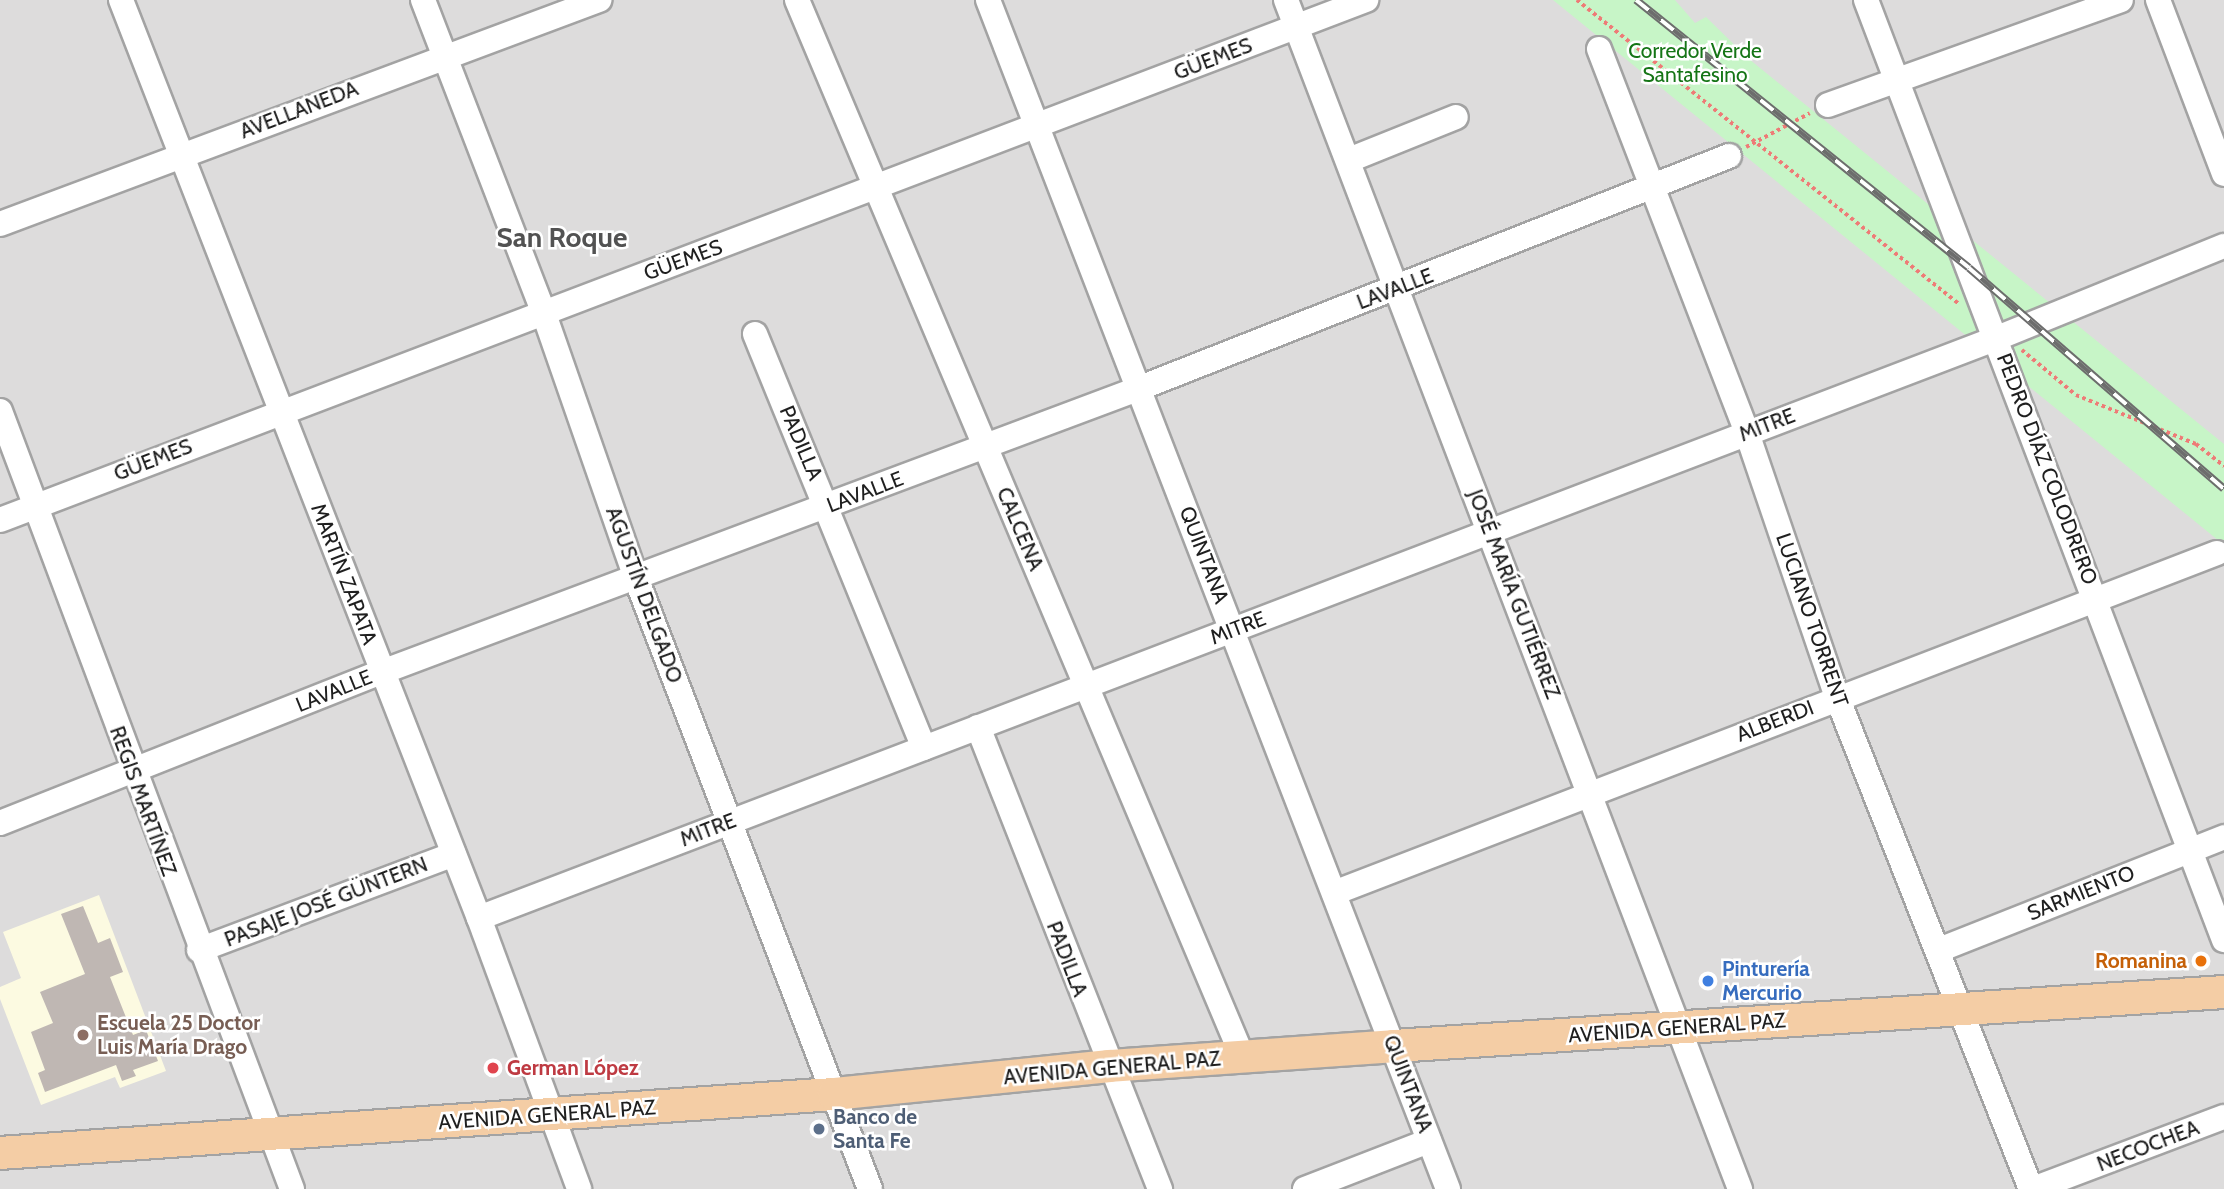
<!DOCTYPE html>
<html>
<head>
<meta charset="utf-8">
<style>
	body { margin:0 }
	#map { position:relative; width:2224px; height:1189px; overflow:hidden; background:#efebe6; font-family:Cabin,sans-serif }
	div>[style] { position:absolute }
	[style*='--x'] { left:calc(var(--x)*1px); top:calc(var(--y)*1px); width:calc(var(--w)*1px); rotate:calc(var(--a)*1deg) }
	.residential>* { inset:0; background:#dddcdc }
	.education>* { inset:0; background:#fcfae1 }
	.park>* { inset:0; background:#c7f5c7 }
	.building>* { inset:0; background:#bfb7b3 }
	.path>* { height:3.5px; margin-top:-1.75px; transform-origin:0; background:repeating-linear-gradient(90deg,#ee7b77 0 3.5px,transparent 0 7px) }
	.roads { filter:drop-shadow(2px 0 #a3a3a3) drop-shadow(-2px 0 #a3a3a3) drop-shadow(0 2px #a3a3a3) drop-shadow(0 -2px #a3a3a3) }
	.minor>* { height:24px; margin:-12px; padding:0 12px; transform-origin:12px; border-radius:12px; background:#fff }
	.major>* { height:32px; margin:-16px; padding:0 16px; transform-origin:16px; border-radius:16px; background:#f4cda5 }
	.rail>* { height:8px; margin-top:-4px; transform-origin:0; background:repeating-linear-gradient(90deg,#fff 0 16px,#6d6d6d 0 32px); box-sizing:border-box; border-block:2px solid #6d6d6d }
	.dots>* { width:19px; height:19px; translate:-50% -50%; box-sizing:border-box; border:4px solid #fff; border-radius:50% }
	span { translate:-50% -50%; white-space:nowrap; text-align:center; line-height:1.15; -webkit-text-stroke:5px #fff; paint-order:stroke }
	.park-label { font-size:21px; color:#157516 }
	.street-label { font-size:21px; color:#1f1f1f }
	.food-label { font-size:21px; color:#c56008; font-weight:700 }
	.right { translate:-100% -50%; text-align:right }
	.shop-label { font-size:21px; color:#366cbe; font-weight:700 }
	.left { translate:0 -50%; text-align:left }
	.education-label { font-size:21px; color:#785e54; font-weight:700 }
	.health-label { font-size:21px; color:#be3a42; font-weight:700 }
	.service-label { font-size:21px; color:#4e5e75; font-weight:700 }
	.district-label { font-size:28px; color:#525252; font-weight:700 }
</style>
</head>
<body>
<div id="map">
	<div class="residential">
		<div style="clip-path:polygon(0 0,2224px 0,2224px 1189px,0 1189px)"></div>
	</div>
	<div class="education">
		<div style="clip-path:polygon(99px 895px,166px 1071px,120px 1088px,115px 1077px,41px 1105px,0 999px,0 987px,21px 978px,3px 932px)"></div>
	</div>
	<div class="park">
		<div style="clip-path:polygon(1553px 0,1675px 0,1695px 23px,1706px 17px,1749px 59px,2224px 444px,2224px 545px)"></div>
	</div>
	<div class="building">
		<div style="clip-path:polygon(83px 906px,98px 943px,110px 938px,123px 972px,110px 977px,133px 1035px,146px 1030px,158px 1061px,133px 1070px,136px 1076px,122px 1081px,116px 1065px,45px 1092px,38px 1073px,45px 1070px,31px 1032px,53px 1023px,40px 992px,85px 974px,61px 914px)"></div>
	</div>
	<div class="path">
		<div style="--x:1577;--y:0;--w:488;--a:38.5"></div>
		<div style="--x:1746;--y:147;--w:72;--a:-28"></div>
		<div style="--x:2022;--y:350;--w:70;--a:39.8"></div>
		<div style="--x:2076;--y:395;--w:130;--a:22.2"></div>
		<div style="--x:2196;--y:444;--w:36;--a:38"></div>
	</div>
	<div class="roads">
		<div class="minor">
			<div style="--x:121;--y:0;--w:985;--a:68.7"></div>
			<div style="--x:479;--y:918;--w:289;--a:69.7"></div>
			<div style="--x:423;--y:0;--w:333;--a:68.9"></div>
			<div style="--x:543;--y:311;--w:283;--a:70.8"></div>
			<div style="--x:636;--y:578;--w:654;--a:69.04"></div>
			<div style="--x:797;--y:0;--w:1148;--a:67.14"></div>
			<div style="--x:988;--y:0;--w:1275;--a:68.85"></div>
			<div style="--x:1286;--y:0;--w:1273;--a:69.1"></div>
			<div style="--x:1866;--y:0;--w:1006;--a:69.15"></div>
			<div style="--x:2158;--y:0;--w:186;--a:69.2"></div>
			<div style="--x:1599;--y:49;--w:412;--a:68.9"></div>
			<div style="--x:1747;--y:433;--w:279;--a:71.2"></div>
			<div style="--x:1837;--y:697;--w:529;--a:68.48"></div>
			<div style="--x:1828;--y:105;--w:311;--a:-19.7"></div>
			<div style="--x:1349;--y:160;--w:115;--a:-21.9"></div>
			<div style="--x:0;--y:224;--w:640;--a:-20.5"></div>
			<div style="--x:755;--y:334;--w:447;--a:67.8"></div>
			<div style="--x:0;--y:411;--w:831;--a:69.43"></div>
			<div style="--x:0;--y:520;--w:1462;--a:-20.84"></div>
			<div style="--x:978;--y:727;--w:497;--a:68.5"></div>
			<div style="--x:0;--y:823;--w:411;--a:-21.6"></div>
			<div style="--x:382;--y:672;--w:809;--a:-20.54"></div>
			<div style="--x:1140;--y:388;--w:633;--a:-21.5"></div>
			<div style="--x:1334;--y:893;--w:946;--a:-21.06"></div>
			<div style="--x:479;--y:918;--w:1625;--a:-20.91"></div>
			<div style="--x:1997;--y:338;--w:245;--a:-22.1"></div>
			<div style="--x:199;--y:950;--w:272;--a:-20.6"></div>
			<div style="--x:1939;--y:950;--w:307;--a:-21.6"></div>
			<div style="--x:1305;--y:1189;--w:133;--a:-21.2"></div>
			<div style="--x:2033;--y:1189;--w:204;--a:-20.7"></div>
		</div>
		<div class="major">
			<div style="--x:0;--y:1153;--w:836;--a:-4.05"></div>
			<div style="--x:834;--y:1094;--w:276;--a:-5.8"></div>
			<div style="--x:1109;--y:1066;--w:286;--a:-4"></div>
			<div style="--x:1394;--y:1046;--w:832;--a:-3.72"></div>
		</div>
	</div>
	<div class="rail">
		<div style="--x:1636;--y:0;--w:427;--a:38.8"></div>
		<div style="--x:1969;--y:268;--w:337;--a:40.9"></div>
	</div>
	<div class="dots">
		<div style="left:2201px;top:961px;background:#e8710a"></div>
		<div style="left:1708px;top:981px;background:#3f7fe0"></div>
		<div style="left:83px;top:1035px;background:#8d6e63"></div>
		<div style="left:493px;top:1068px;background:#e0444e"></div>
		<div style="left:819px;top:1129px;background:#5c6f8a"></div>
	</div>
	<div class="park-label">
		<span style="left:1695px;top:63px">Corredor Verde<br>Santafesino</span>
	</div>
	<div class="street-label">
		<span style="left:1213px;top:59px;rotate:-21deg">GÜEMES</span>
		<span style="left:299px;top:110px;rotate:-21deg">AVELLANEDA</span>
		<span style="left:683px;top:260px;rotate:-20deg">GÜEMES</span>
		<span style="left:1395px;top:289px;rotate:-21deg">LAVALLE</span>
		<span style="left:1767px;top:425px;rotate:-21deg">MITRE</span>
		<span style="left:801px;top:443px;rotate:67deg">PADILLA</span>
		<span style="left:153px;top:460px;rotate:-21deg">GÜEMES</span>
		<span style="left:2047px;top:469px;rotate:69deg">PEDRO DÍAZ COLODRERO</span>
		<span style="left:865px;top:492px;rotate:-21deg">LAVALLE</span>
		<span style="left:1020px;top:529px;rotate:67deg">CALCENA</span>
		<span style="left:1204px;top:555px;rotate:69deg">QUINTANA</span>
		<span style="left:344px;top:574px;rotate:69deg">MARTÍN ZAPATA</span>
		<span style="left:1514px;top:594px;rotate:69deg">JOSÉ MARÍA GUTIÉRREZ</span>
		<span style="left:644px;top:595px;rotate:70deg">AGUSTÍN DELGADO</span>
		<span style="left:1812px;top:620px;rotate:71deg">LUCIANO TORRENT</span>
		<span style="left:1238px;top:628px;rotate:-21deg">MITRE</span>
		<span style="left:334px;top:691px;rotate:-22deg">LAVALLE</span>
		<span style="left:1775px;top:721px;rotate:-21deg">ALBERDI</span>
		<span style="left:143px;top:801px;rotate:70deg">REGIS MARTÍNEZ</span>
		<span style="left:708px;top:830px;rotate:-21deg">MITRE</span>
		<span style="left:2081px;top:893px;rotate:-22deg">SARMIENTO</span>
		<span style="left:326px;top:902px;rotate:-21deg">PASAJE JOSÉ GÜNTERN</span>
		<span style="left:1067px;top:959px;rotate:69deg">PADILLA</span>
		<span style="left:1677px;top:1028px;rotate:-4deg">AVENIDA GENERAL PAZ</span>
		<span style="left:1112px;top:1068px;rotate:-5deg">AVENIDA GENERAL PAZ</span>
		<span style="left:1408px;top:1084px;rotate:69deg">QUINTANA</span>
		<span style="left:547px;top:1115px;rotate:-4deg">AVENIDA GENERAL PAZ</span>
		<span style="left:2148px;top:1146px;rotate:-21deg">NECOCHEA</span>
	</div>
	<div class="food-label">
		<span class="right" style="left:2187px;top:961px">Romanina</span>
	</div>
	<div class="shop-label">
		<span class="left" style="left:1722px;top:981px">Pinturería<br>Mercurio</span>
	</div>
	<div class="education-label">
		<span class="left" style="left:97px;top:1035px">Escuela 25 Doctor<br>Luis María Drago</span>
	</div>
	<div class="health-label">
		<span class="left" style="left:507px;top:1068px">German López</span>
	</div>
	<div class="service-label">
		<span class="left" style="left:833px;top:1129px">Banco de<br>Santa Fe</span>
	</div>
	<div class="district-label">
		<span style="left:562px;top:237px">San Roque</span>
	</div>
</div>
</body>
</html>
